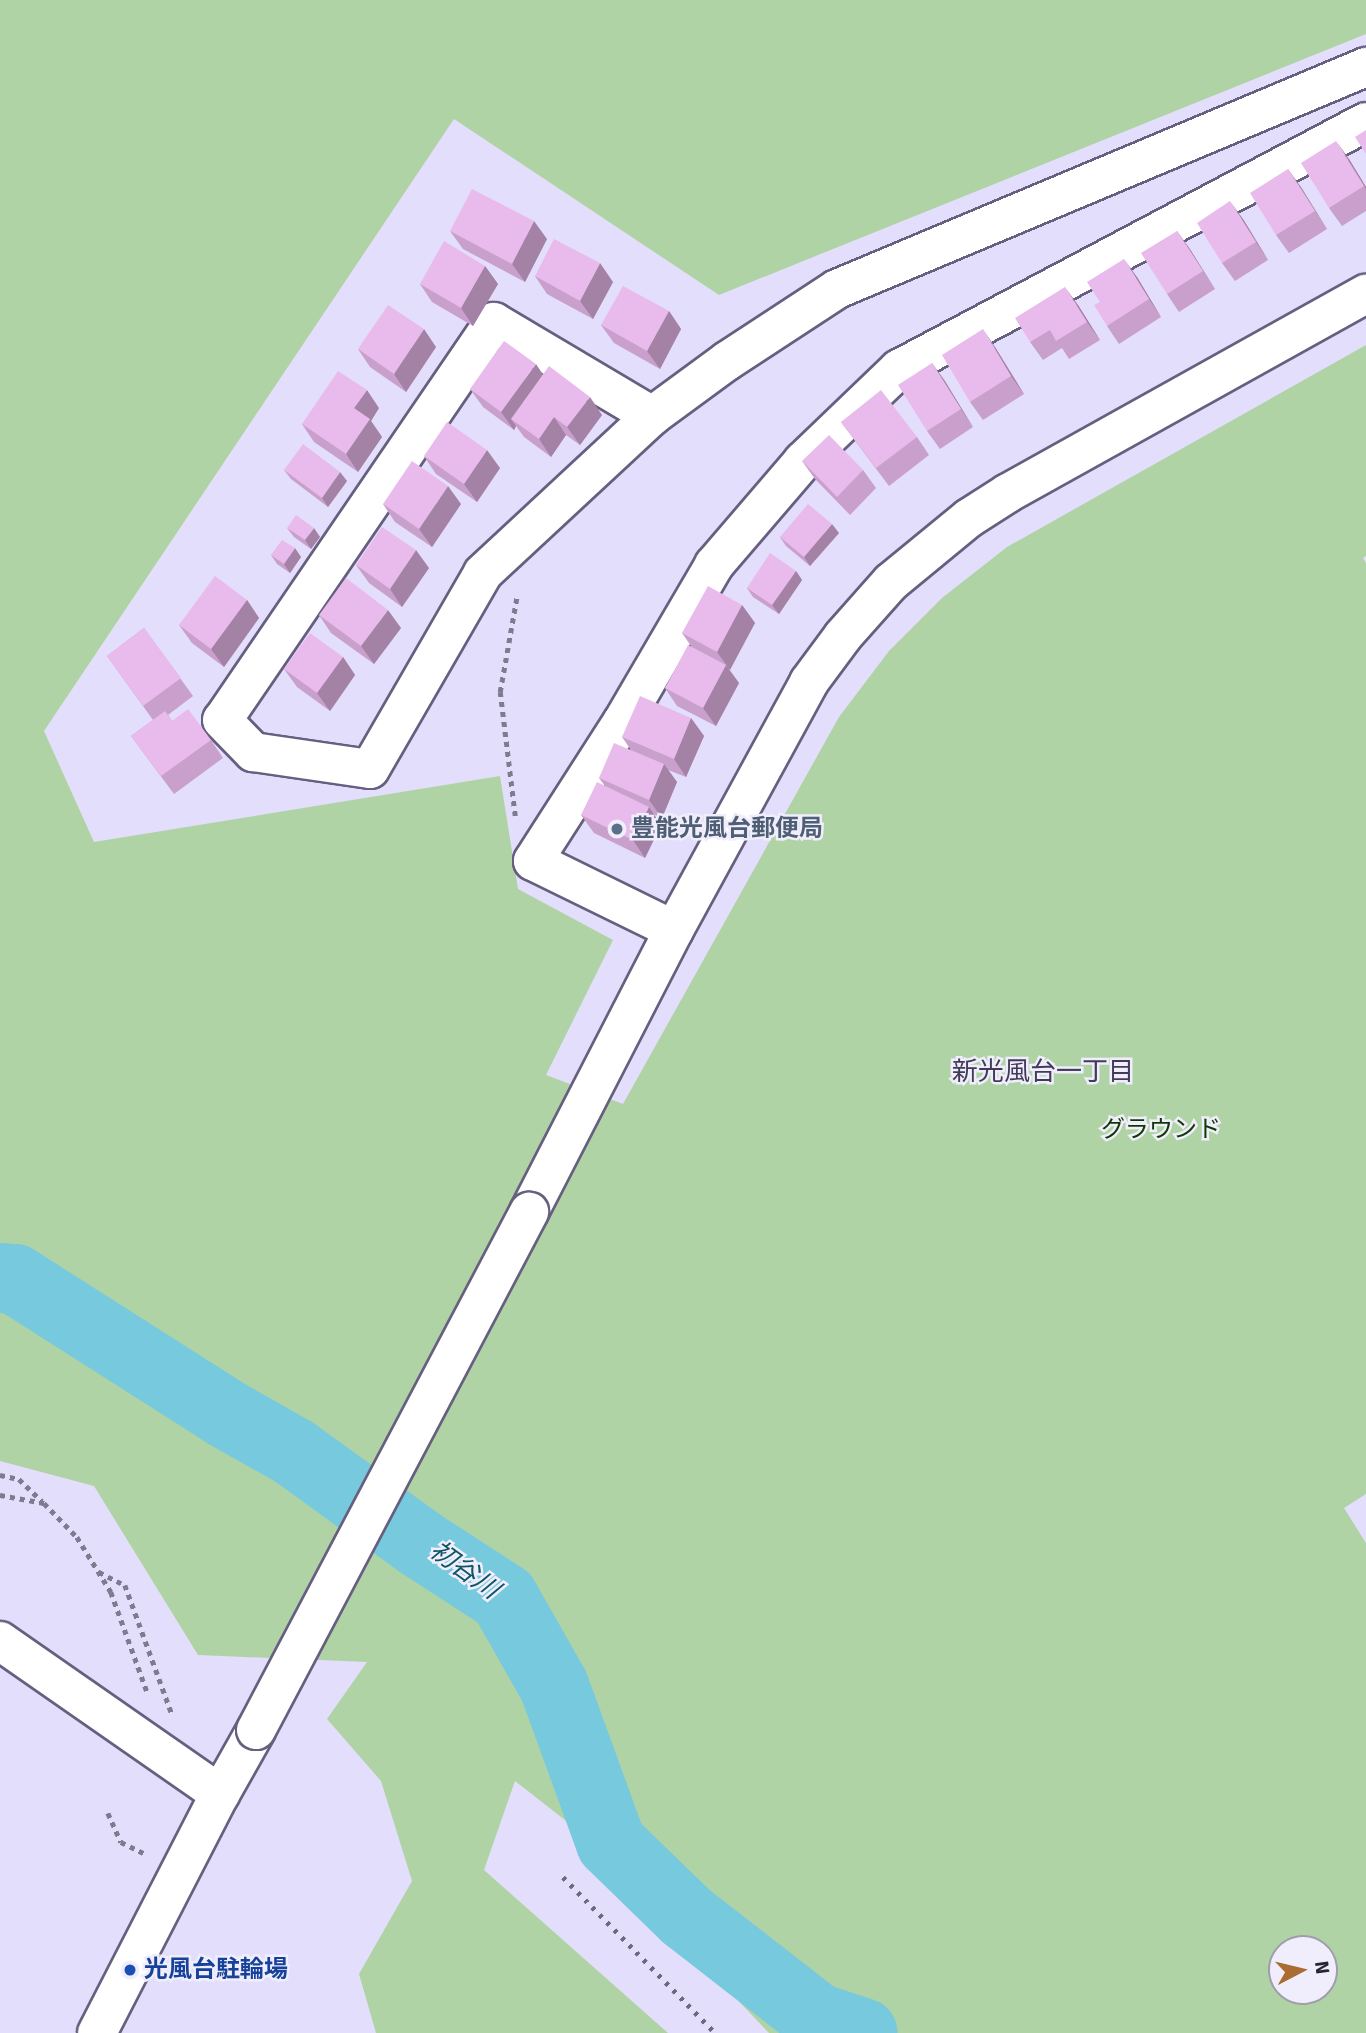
<!DOCTYPE html>
<html>
<head>
<meta charset="utf-8">
<style>
	body { margin:0 }
	#map { position:relative; width:1366px; height:2033px; overflow:hidden; background:#e3defb; font-family:Signika,"Noto Sans JP",sans-serif }
	div>[style] { position:absolute }
	[style*='--x'] { left:calc(var(--x)*1px); top:calc(var(--y)*1px); width:calc(var(--w)*1px); rotate:calc(var(--a)*1deg) }
	.green>* { inset:0; background:#b0d3a6 }
	.river>* { height:70px; margin:-35px; padding:0 35px; transform-origin:35px; border-radius:35px; background:#77c9de }
	.path>* { height:4.5px; margin-top:-2.25px; transform-origin:0; background:repeating-linear-gradient(90deg,#7e7a8f 0 5px,transparent 0 10px) }
	.roads { filter:drop-shadow(2px 0 #665f7f) drop-shadow(-2px 0 #665f7f) drop-shadow(0 2px #665f7f) drop-shadow(0 -2px #665f7f) }
	.minor>* { height:38px; margin:-19px; padding:0 19px; transform-origin:19px; border-radius:19px; background:#fff }
	.rail>* { height:5px; margin-top:-2.5px; transform-origin:0; background:repeating-linear-gradient(90deg,#6d697c 0 3.5px,transparent 0 10.5px) }
	.bridges { filter:drop-shadow(2px 0 #665f7f) drop-shadow(-2px 0 #665f7f) drop-shadow(0 2px #665f7f) drop-shadow(0 -2px #665f7f) }
	.minor-bridge>* { height:38px; margin:-19px; padding:0 19px; transform-origin:19px; border-radius:19px; background:#fff }
	.wall>* { inset:0; background:#c8a0cb }
	.shaded-wall>* { inset:0; background:#a382a5 }
	.building>* { inset:0; background:#e9baec }
	.dots>* { width:19px; height:19px; translate:-50% -50%; box-sizing:border-box; border:4px solid #f0edfc; border-radius:50% }
	span { translate:-50% -50%; white-space:nowrap; text-align:center; line-height:1.15; -webkit-text-stroke:5px #f0edfc; paint-order:stroke }
	.service-label { font-size:24px; color:#4e5e75; font-weight:700 }
	.left { translate:0 -50%; text-align:left }
	.park-label { font-size:24px; color:#103700 }
	.transit-label { font-size:24px; color:#164399; font-weight:700 }
	.neighbourhood-label { font-size:26px; color:#423b58 }
	.water-label { font-size:26px; color:#0f5665; font-style:italic }
	.north { position:absolute; left:1268px; top:1935px; width:70px; height:70px; box-sizing:border-box; background:#f0edfc; border:2px solid #a09dac; border-radius:50%; rotate:83deg; font-size:19px; font-weight:700; line-height:28px; text-align:center; color:#282533 }
	.north::after { content:''; display:block; margin:auto; width:24px; height:32px; background:#aa6c32; clip-path:polygon(50% 0,100% 100%,50% 72%,0 100%) }
</style>
</head>
<body>
<div id="map">
	<div class="green">
		<div style="clip-path:polygon(evenodd,0 0,1366px 0,1366px 34px,719px 295px,454px 119px,44px 731px,94px 842px,500px 776px,518px 889px,613px 940px,546px 1075px,623px 1104px,839px 717px,889px 651px,942px 598px,1007px 547px,1366px 345px,1366px 556px,1363px 558px,1366px 563px,1366px 1494px,1344px 1508px,1366px 1543px,1366px 2033px,769px 2033px,570px 1824px,515px 1781px,484px 1870px,668px 2033px,376px 2033px,359px 1974px,412px 1881px,381px 1781px,327px 1719px,367px 1662px,198px 1655px,94px 1486px,0 1461px,0 0,1282px 1949px,1324px 1949px,1324px 1991px,1282px 1991px,1282px 1949px)"></div>
	</div>
	<div class="river">
		<div style="--x:0;--y:1278;--w:15;--a:4"></div>
		<div style="--x:15;--y:1279;--w:249;--a:32.5"></div>
		<div style="--x:225;--y:1413;--w:79;--a:29.5"></div>
		<div style="--x:294;--y:1452;--w:157;--a:35.9"></div>
		<div style="--x:421;--y:1544;--w:99;--a:33"></div>
		<div style="--x:504;--y:1598;--w:101;--a:60.4"></div>
		<div style="--x:554;--y:1686;--w:167;--a:70"></div>
		<div style="--x:611;--y:1843;--w:105;--a:44.2"></div>
		<div style="--x:686;--y:1916;--w:166;--a:37.9"></div>
		<div style="--x:817;--y:2018;--w:48;--a:18.1"></div>
	</div>
	<div class="path">
		<div style="--x:515;--y:816;--w:125;--a:-96.9"></div>
		<div style="--x:500;--y:692;--w:97;--a:-80"></div>
		<div style="--x:0;--y:1475;--w:19;--a:12"></div>
		<div style="--x:19;--y:1479;--w:32;--a:44"></div>
		<div style="--x:0;--y:1495;--w:45;--a:10.3"></div>
		<div style="--x:44;--y:1503;--w:47;--a:45.9"></div>
		<div style="--x:77;--y:1537;--w:65;--a:58.3"></div>
		<div style="--x:111;--y:1592;--w:109;--a:70.1"></div>
		<div style="--x:99;--y:1572;--w:29;--a:27"></div>
		<div style="--x:125;--y:1585;--w:137;--a:70"></div>
		<div style="--x:108;--y:1813;--w:32;--a:66"></div>
		<div style="--x:121;--y:1842;--w:25;--a:26"></div>
	</div>
	<div class="roads">
		<div class="minor">
			<div style="--x:652;--y:416;--w:184;--a:-149.3"></div>
			<div style="--x:494;--y:322;--w:482;--a:124.3"></div>
			<div style="--x:222;--y:720;--w:45;--a:45.9"></div>
			<div style="--x:253;--y:752;--w:118;--a:8.3"></div>
			<div style="--x:370;--y:769;--w:226;--a:-60"></div>
			<div style="--x:483;--y:573;--w:231;--a:-42.9"></div>
			<div style="--x:652;--y:416;--w:93;--a:-36.3"></div>
			<div style="--x:727;--y:361;--w:131;--a:-33.2"></div>
			<div style="--x:837;--y:289;--w:574;--a:-22.77"></div>
			<div style="--x:674;--y:930;--w:157;--a:-153.9"></div>
			<div style="--x:533;--y:861;--w:166;--a:-57.3"></div>
			<div style="--x:623;--y:721;--w:181;--a:-59.7"></div>
			<div style="--x:714;--y:565;--w:137;--a:-49.4"></div>
			<div style="--x:803;--y:461;--w:133;--a:-43.8"></div>
			<div style="--x:899;--y:369;--w:528;--a:-27.87"></div>
			<div style="--x:529;--y:1212;--w:317;--a:-62.8"></div>
			<div style="--x:674;--y:930;--w:282;--a:-61.4"></div>
			<div style="--x:809;--y:682;--w:57;--a:-53.5"></div>
			<div style="--x:843;--y:636;--w:72;--a:-48.4"></div>
			<div style="--x:891;--y:582;--w:101;--a:-39.4"></div>
			<div style="--x:969;--y:518;--w:46;--a:-32.7"></div>
			<div style="--x:1008;--y:493;--w:410;--a:-29.1"></div>
			<div style="--x:0;--y:1641;--w:268;--a:34.8"></div>
			<div style="--x:97;--y:2033;--w:269;--a:-62.8"></div>
			<div style="--x:220;--y:1794;--w:73;--a:-60.6"></div>
		</div>
	</div>
	<div class="rail">
		<div style="--x:563;--y:1877;--w:218;--a:45.7"></div>
	</div>
	<div class="bridges">
		<div class="minor-bridge">
			<div style="--x:256;--y:1730;--w:586;--a:-62.21"></div>
		</div>
	</div>
	<div class="wall">
		<div style="clip-path:polygon(1349px 159px,1366px 187px,1366px 211px,1342px 226px,1329px 208px)"></div>
		<div style="clip-path:polygon(1288px 169px,1327px 229px,1289px 253px,1276px 235px)"></div>
		<div style="clip-path:polygon(1243px 219px,1268px 260px,1235px 281px,1222px 263px)"></div>
		<div style="clip-path:polygon(450px 231px,547px 239px,525px 282px,463px 249px)"></div>
		<div style="clip-path:polygon(1177px 231px,1215px 289px,1179px 312px,1167px 294px)"></div>
		<div style="clip-path:polygon(485px 266px,498px 284px,473px 326px,432px 302px,420px 284px)"></div>
		<div style="clip-path:polygon(535px 276px,613px 282px,593px 319px,547px 294px)"></div>
		<div style="clip-path:polygon(1137px 277px,1161px 317px,1119px 344px,1107px 326px)"></div>
		<div style="clip-path:polygon(1078px 305px,1100px 340px,1069px 359px,1062px 348px,1043px 360px,1030px 342px)"></div>
		<div style="clip-path:polygon(669px 311px,681px 329px,660px 369px,614px 343px,601px 325px)"></div>
		<div style="clip-path:polygon(436px 347px,406px 392px,370px 367px,358px 349px)"></div>
		<div style="clip-path:polygon(995px 347px,1024px 394px,983px 420px,970px 402px)"></div>
		<div style="clip-path:polygon(932px 363px,973px 427px,940px 449px,927px 431px)"></div>
		<div style="clip-path:polygon(543px 375px,602px 415px,580px 445px,566px 435px,551px 457px,524px 437px,516px 426px,514px 430px,483px 407px,470px 389px)"></div>
		<div style="clip-path:polygon(379px 408px,371px 421px,382px 437px,358px 472px,314px 442px,302px 424px)"></div>
		<div style="clip-path:polygon(841px 422px,917px 437px,929px 455px,889px 486px)"></div>
		<div style="clip-path:polygon(424px 456px,500px 468px,477px 502px,436px 474px)"></div>
		<div style="clip-path:polygon(802px 461px,863px 470px,876px 488px,850px 515px,815px 479px)"></div>
		<div style="clip-path:polygon(284px 470px,347px 481px,328px 507px,291px 479px)"></div>
		<div style="clip-path:polygon(383px 504px,461px 504px,432px 547px,395px 522px)"></div>
		<div style="clip-path:polygon(287px 528px,320px 537px,311px 549px,294px 537px)"></div>
		<div style="clip-path:polygon(839px 533px,810px 566px,786px 546px,780px 537px)"></div>
		<div style="clip-path:polygon(271px 555px,301px 557px,290px 573px,277px 564px)"></div>
		<div style="clip-path:polygon(356px 565px,429px 568px,402px 607px,369px 583px)"></div>
		<div style="clip-path:polygon(796px 571px,802px 580px,779px 614px,753px 597px,747px 588px)"></div>
		<div style="clip-path:polygon(247px 600px,259px 618px,224px 667px,192px 643px,179px 625px)"></div>
		<div style="clip-path:polygon(742px 605px,755px 623px,729px 670px,739px 683px,716px 726px,677px 706px,665px 688px,691px 646px,682px 633px)"></div>
		<div style="clip-path:polygon(319px 615px,401px 628px,374px 664px,331px 633px)"></div>
		<div style="clip-path:polygon(144px 628px,193px 696px,168px 715px,172px 721px,211px 740px,223px 758px,174px 794px,131px 736px,153px 720px,107px 656px)"></div>
		<div style="clip-path:polygon(343px 657px,355px 675px,330px 711px,297px 687px,284px 669px)"></div>
		<div style="clip-path:polygon(691px 718px,704px 736px,686px 777px,668px 770px,677px 782px,662px 818px,653px 814px,661px 825px,645px 858px,594px 833px,581px 815px,605px 786px,599px 778px,631px 750px,622px 737px)"></div>
	</div>
	<div class="shaded-wall">
		<div style="clip-path:polygon(1336px 141px,1349px 159px,1366px 187px,1366px 189px)"></div>
		<div style="clip-path:polygon(1288px 169px,1301px 187px,1327px 229px,1315px 211px)"></div>
		<div style="clip-path:polygon(1230px 201px,1243px 219px,1268px 260px,1256px 242px)"></div>
		<div style="clip-path:polygon(534px 221px,547px 239px,525px 282px,512px 264px)"></div>
		<div style="clip-path:polygon(1177px 231px,1190px 249px,1215px 289px,1203px 271px)"></div>
		<div style="clip-path:polygon(1124px 259px,1137px 277px,1161px 317px,1149px 299px)"></div>
		<div style="clip-path:polygon(600px 263px,613px 282px,593px 319px,580px 301px)"></div>
		<div style="clip-path:polygon(485px 266px,498px 284px,473px 326px,461px 308px)"></div>
		<div style="clip-path:polygon(1065px 287px,1078px 305px,1100px 340px,1087px 322px)"></div>
		<div style="clip-path:polygon(669px 311px,681px 329px,660px 369px,647px 351px)"></div>
		<div style="clip-path:polygon(424px 329px,436px 347px,406px 392px,394px 374px)"></div>
		<div style="clip-path:polygon(983px 329px,995px 347px,1024px 394px,1011px 376px)"></div>
		<div style="clip-path:polygon(932px 363px,945px 381px,973px 427px,961px 409px)"></div>
		<div style="clip-path:polygon(536px 364px,548px 382px,511px 419px,516px 426px,514px 430px,501px 412px)"></div>
		<div style="clip-path:polygon(367px 390px,379px 408px,371px 421px,382px 437px,358px 472px,346px 454px,354px 408px)"></div>
		<div style="clip-path:polygon(590px 397px,602px 415px,580px 445px,567px 427px)"></div>
		<div style="clip-path:polygon(554px 417px,566px 435px,551px 457px,539px 439px)"></div>
		<div style="clip-path:polygon(487px 450px,500px 468px,477px 502px,464px 484px)"></div>
		<div style="clip-path:polygon(340px 472px,347px 481px,328px 507px,322px 498px)"></div>
		<div style="clip-path:polygon(448px 486px,461px 504px,432px 547px,419px 529px)"></div>
		<div style="clip-path:polygon(832px 524px,839px 533px,810px 566px,804px 557px)"></div>
		<div style="clip-path:polygon(314px 528px,320px 537px,311px 549px,305px 540px)"></div>
		<div style="clip-path:polygon(295px 548px,301px 557px,290px 573px,284px 564px)"></div>
		<div style="clip-path:polygon(416px 550px,429px 568px,402px 607px,390px 589px)"></div>
		<div style="clip-path:polygon(796px 571px,802px 580px,779px 614px,772px 605px)"></div>
		<div style="clip-path:polygon(247px 600px,259px 618px,224px 667px,211px 649px)"></div>
		<div style="clip-path:polygon(742px 605px,755px 623px,730px 670px,717px 652px)"></div>
		<div style="clip-path:polygon(388px 610px,401px 628px,374px 664px,361px 646px)"></div>
		<div style="clip-path:polygon(343px 657px,355px 675px,330px 711px,317px 693px)"></div>
		<div style="clip-path:polygon(726px 665px,739px 683px,716px 726px,703px 708px)"></div>
		<div style="clip-path:polygon(691px 718px,704px 736px,686px 777px,674px 759px)"></div>
		<div style="clip-path:polygon(664px 764px,677px 782px,662px 818px,649px 800px)"></div>
		<div style="clip-path:polygon(649px 807px,661px 825px,645px 858px,633px 840px)"></div>
	</div>
	<div class="building">
		<div style="clip-path:polygon(1366px 130px,1366px 154px,1355px 137px)"></div>
		<div style="clip-path:polygon(1336px 141px,1364px 186px,1329px 208px,1301px 163px)"></div>
		<div style="clip-path:polygon(1288px 169px,1315px 211px,1276px 235px,1250px 193px)"></div>
		<div style="clip-path:polygon(472px 189px,534px 221px,512px 264px,450px 231px)"></div>
		<div style="clip-path:polygon(1230px 201px,1256px 242px,1222px 263px,1197px 223px)"></div>
		<div style="clip-path:polygon(1177px 231px,1203px 271px,1167px 294px,1141px 253px)"></div>
		<div style="clip-path:polygon(554px 239px,600px 263px,580px 301px,535px 276px)"></div>
		<div style="clip-path:polygon(444px 241px,485px 266px,461px 308px,420px 284px)"></div>
		<div style="clip-path:polygon(1124px 259px,1149px 299px,1107px 326px,1094px 305px,1100px 302px,1087px 282px)"></div>
		<div style="clip-path:polygon(623px 286px,669px 311px,647px 351px,601px 325px)"></div>
		<div style="clip-path:polygon(1065px 287px,1087px 322px,1056px 341px,1050px 330px,1030px 342px,1015px 318px)"></div>
		<div style="clip-path:polygon(388px 305px,424px 329px,394px 374px,358px 349px)"></div>
		<div style="clip-path:polygon(983px 329px,1011px 376px,970px 402px,942px 355px)"></div>
		<div style="clip-path:polygon(504px 341px,536px 364px,501px 412px,470px 389px)"></div>
		<div style="clip-path:polygon(932px 363px,961px 409px,927px 431px,898px 385px)"></div>
		<div style="clip-path:polygon(549px 366px,590px 397px,567px 427px,554px 417px,539px 439px,511px 419px)"></div>
		<div style="clip-path:polygon(338px 371px,367px 390px,354px 408px,370px 419px,346px 454px,302px 424px)"></div>
		<div style="clip-path:polygon(881px 390px,917px 437px,876px 468px,841px 422px)"></div>
		<div style="clip-path:polygon(447px 422px,487px 450px,464px 484px,424px 456px)"></div>
		<div style="clip-path:polygon(829px 435px,863px 470px,837px 497px,802px 461px)"></div>
		<div style="clip-path:polygon(303px 444px,340px 472px,322px 498px,284px 470px)"></div>
		<div style="clip-path:polygon(412px 461px,448px 486px,419px 529px,383px 504px)"></div>
		<div style="clip-path:polygon(808px 504px,832px 524px,804px 557px,780px 537px)"></div>
		<div style="clip-path:polygon(296px 515px,314px 528px,305px 540px,287px 528px)"></div>
		<div style="clip-path:polygon(382px 527px,416px 550px,390px 589px,356px 565px)"></div>
		<div style="clip-path:polygon(282px 540px,295px 548px,284px 564px,271px 555px)"></div>
		<div style="clip-path:polygon(770px 553px,796px 571px,772px 605px,747px 588px)"></div>
		<div style="clip-path:polygon(215px 576px,247px 600px,211px 649px,179px 625px)"></div>
		<div style="clip-path:polygon(346px 578px,388px 610px,361px 646px,319px 615px)"></div>
		<div style="clip-path:polygon(708px 586px,742px 605px,717px 652px,682px 633px)"></div>
		<div style="clip-path:polygon(144px 628px,181px 678px,143px 706px,107px 656px)"></div>
		<div style="clip-path:polygon(310px 633px,343px 657px,317px 693px,284px 669px)"></div>
		<div style="clip-path:polygon(688px 645px,726px 665px,703px 708px,665px 688px)"></div>
		<div style="clip-path:polygon(640px 696px,691px 718px,674px 759px,622px 737px)"></div>
		<div style="clip-path:polygon(188px 709px,211px 740px,161px 776px,131px 736px,165px 711px,172px 721px)"></div>
		<div style="clip-path:polygon(614px 743px,664px 764px,649px 800px,599px 778px)"></div>
		<div style="clip-path:polygon(597px 782px,649px 807px,633px 840px,581px 815px)"></div>
	</div>
	<div class="dots">
		<div style="left:617px;top:829px;background:#5c6f8a"></div>
		<div style="left:130px;top:1970px;background:#1a4fb4"></div>
	</div>
	<div class="service-label">
		<span class="left" style="left:631px;top:829px">豊能光風台郵便局</span>
	</div>
	<div class="park-label">
		<span style="left:1161px;top:1130px">グラウンド</span>
	</div>
	<div class="transit-label">
		<span class="left" style="left:144px;top:1970px">光風台駐輪場</span>
	</div>
	<div class="neighbourhood-label">
		<span style="left:1043px;top:1073px">新光風台一丁目</span>
	</div>
	<div class="water-label">
		<span style="left:464px;top:1571px;rotate:36deg">初谷川</span>
	</div>
	<div class="north">N</div>
</div>
</body>
</html>
